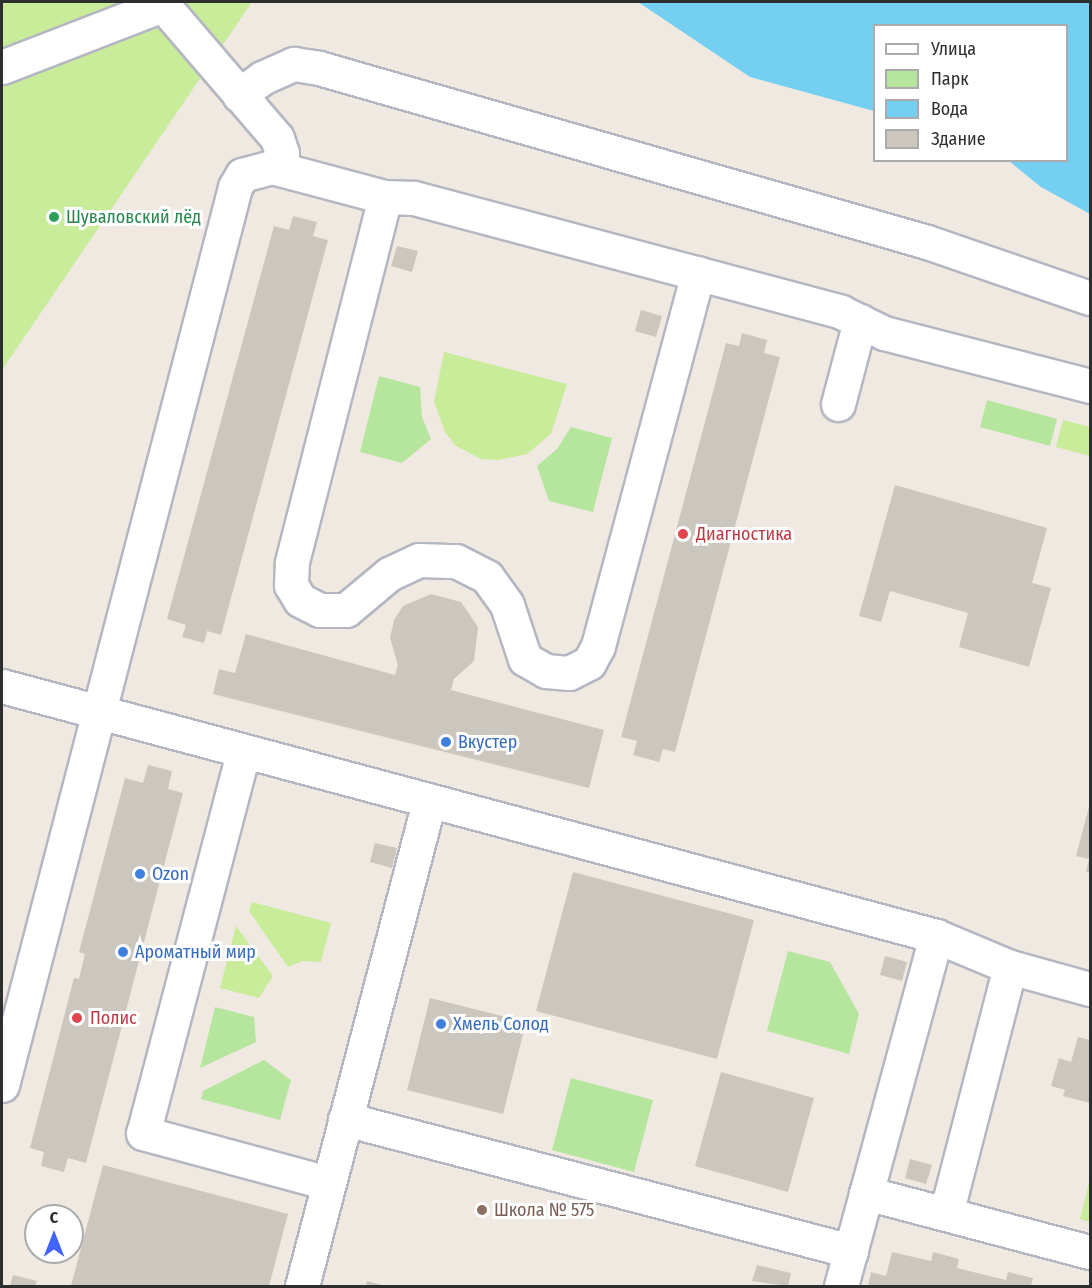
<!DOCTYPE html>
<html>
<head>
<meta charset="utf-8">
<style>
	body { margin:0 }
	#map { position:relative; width:1092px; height:1288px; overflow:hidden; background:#efe9e1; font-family:"Fira Sans Condensed",sans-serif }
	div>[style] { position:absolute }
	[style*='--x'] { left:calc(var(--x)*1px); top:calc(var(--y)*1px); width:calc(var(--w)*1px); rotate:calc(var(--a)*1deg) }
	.green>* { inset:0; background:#b6e59e }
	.pitch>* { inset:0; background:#c9ec9a }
	.water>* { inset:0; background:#75cff0 }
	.building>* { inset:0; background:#cbc7bf }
	.roads { filter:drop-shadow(2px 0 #b4b7c1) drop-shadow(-2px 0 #b4b7c1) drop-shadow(0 2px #b4b7c1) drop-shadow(0 -2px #b4b7c1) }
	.minor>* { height:33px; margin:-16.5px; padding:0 16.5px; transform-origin:16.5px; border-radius:16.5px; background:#fff }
	.dots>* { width:16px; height:16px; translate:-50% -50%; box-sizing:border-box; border:3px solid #fff; border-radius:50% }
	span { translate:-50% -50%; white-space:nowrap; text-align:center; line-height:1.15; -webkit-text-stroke:6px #fff; paint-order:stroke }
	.leisure-label { font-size:18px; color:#27864d }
	.left { translate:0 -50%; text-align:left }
	.health-label { font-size:18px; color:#be3a42 }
	.shop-label { font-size:18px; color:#366cbe }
	.education-label { font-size:18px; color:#785e54 }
	.frame { position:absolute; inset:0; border:3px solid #2e2e2e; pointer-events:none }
	.legend { position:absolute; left:873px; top:24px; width:195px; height:138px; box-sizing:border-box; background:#fff; border:2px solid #ababab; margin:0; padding:8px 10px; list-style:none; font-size:18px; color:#2e2e2e }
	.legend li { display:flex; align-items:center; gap:12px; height:30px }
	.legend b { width:30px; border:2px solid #ababab }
	.north { position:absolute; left:24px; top:1204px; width:60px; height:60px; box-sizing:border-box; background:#fff; border:2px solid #ababab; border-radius:50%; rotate:0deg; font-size:16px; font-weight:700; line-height:24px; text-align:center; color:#2e2e2e }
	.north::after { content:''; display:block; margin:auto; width:21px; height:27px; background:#4264fb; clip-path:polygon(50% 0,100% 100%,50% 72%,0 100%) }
</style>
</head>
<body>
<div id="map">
	<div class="green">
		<div style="clip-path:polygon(379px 376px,420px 387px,422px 417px,431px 439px,402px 463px,360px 452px)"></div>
		<div style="clip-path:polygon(987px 400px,1057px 419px,1050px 446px,980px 427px)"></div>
		<div style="clip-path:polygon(571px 427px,612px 438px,593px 512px,549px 501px,537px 466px,557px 449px)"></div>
		<div style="clip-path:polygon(788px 951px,830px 962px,859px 1014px,849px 1054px,767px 1031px)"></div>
		<div style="clip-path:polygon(215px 1007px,254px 1017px,256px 1042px,200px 1068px)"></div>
		<div style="clip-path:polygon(264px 1060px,291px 1080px,280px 1120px,201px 1099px,203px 1091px)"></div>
		<div style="clip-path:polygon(571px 1078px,653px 1100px,634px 1172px,552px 1150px)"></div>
	</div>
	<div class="pitch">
		<div style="clip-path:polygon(2px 2px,252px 2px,2px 370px)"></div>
		<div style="clip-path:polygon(444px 352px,567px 384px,551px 434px,527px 454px,498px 460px,481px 459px,456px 446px,445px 432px,434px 402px)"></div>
		<div style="clip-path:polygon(1063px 420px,1090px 427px,1090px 456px,1056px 447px)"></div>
		<div style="clip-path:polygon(252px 902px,331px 923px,321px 962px,303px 961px,288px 967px,249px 911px)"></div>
		<div style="clip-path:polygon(236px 926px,273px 976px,259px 998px,220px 988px)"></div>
		<div style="clip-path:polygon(1090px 1179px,1090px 1222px,1080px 1219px)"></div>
	</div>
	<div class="water">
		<div style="clip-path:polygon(638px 2px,1090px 2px,1090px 214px,1041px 187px,1009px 161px,1066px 160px,1066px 26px,874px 26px,874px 111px,750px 77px)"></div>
	</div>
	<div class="building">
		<div style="clip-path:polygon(293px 216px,317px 222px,313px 236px,328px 240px,221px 635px,207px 631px,204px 643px,182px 637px,186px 625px,167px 619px,274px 226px,289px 230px)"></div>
		<div style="clip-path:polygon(397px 246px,418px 251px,412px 272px,391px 266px)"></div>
		<div style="clip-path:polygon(641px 310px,662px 316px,656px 337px,635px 331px)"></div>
		<div style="clip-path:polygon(742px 333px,767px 340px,764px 353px,780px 357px,675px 752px,663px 749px,659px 762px,633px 755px,637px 741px,621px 737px,726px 343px,739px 346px)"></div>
		<div style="clip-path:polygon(895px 485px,1047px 528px,1032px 583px,1051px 588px,1029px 667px,959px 647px,968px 613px,890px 591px,881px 622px,859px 616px)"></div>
		<div style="clip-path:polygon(431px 594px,461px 602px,478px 627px,474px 661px,454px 679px,451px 690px,604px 730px,589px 788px,213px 694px,219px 669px,235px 673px,246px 634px,395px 675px,398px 665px,390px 638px,394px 620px,403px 606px)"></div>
		<div style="clip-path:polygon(148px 765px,172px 771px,168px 789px,183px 793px,86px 1163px,68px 1158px,64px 1172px,41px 1166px,44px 1152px,30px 1148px,74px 978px,79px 979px,85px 954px,79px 952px,125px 778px,143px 783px)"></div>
		<div style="clip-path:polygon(1090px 803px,1090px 873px,1086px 872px,1089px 859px,1076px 856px)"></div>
		<div style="clip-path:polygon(375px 843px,397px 848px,392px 868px,370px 862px)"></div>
		<div style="clip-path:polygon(573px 872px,754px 920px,717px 1059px,536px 1011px)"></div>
		<div style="clip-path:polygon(885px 956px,907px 962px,902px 981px,880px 975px)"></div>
		<div style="clip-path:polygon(430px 998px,526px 1022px,503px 1114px,407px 1090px)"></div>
		<div style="clip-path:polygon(1078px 1037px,1090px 1040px,1090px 1103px,1063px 1096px,1065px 1090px,1051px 1086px,1059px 1058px,1071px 1062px)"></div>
		<div style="clip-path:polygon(721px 1072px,814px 1098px,788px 1192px,695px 1166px)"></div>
		<div style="clip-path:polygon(910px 1159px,932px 1165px,926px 1184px,905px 1178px)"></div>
		<div style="clip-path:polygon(103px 1165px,288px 1214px,269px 1286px,71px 1286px)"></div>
		<div style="clip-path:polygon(892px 1252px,931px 1261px,933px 1252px,959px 1259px,957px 1268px,1006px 1280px,1008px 1272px,1033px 1278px,1031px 1286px,868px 1286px,871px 1272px,886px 1276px)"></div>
		<div style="clip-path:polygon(757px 1265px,791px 1273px,788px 1286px,752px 1281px)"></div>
		<div style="clip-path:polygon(13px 1275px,37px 1281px,35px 1286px,10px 1286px)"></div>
		<div style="clip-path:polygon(367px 1281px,385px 1286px,366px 1286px)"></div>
	</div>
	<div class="roads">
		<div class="minor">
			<div style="--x:2;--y:67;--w:173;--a:-21.1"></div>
			<div style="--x:163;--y:5;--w:175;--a:49.4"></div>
			<div style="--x:277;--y:138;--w:16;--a:72"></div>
			<div style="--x:282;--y:153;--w:16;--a:97"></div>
			<div style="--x:239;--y:95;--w:29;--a:-36"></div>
			<div style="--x:262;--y:78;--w:35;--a:-24"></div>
			<div style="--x:294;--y:64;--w:25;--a:9"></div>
			<div style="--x:319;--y:68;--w:632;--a:15.97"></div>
			<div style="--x:927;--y:242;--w:172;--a:19"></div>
			<div style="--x:385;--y:197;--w:378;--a:104.3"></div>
			<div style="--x:292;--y:563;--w:22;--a:93"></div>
			<div style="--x:291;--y:585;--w:17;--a:59"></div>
			<div style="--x:300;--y:600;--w:22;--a:27"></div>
			<div style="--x:320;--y:610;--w:26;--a:0"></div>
			<div style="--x:346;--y:610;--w:56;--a:-39.9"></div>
			<div style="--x:389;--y:574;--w:33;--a:-25"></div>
			<div style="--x:419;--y:560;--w:37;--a:2"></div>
			<div style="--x:456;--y:561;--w:35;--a:27"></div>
			<div style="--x:487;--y:577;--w:34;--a:54"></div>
			<div style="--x:507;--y:605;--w:57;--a:71.6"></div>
			<div style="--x:525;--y:659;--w:24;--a:30"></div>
			<div style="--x:546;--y:671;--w:23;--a:5"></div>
			<div style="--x:569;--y:673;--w:22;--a:-27"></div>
			<div style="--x:589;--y:663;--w:19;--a:-62"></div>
			<div style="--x:598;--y:646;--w:386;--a:-75"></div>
			<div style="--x:838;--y:404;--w:86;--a:-75.2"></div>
			<div style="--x:2;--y:686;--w:967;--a:14.98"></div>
			<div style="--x:936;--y:936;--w:80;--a:22.7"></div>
			<div style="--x:1010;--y:967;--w:83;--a:15.4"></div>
			<div style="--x:243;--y:753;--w:393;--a:104.7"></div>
			<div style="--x:143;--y:1133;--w:192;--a:15.1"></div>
			<div style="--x:2;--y:1085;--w:928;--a:-75.45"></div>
			<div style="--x:235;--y:187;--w:14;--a:-60"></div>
			<div style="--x:242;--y:175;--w:31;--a:-15"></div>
			<div style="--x:272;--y:167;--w:117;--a:14.9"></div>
			<div style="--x:385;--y:197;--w:29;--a:2"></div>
			<div style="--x:414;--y:198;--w:442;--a:14.9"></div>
			<div style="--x:841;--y:312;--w:48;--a:26"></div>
			<div style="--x:884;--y:333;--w:213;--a:14.4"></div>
			<div style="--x:345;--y:1119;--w:523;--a:14.62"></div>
			<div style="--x:866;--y:1193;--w:232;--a:14.8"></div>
			<div style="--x:946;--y:1214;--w:255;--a:-75.5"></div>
			<div style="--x:302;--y:1286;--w:500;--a:-75.3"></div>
			<div style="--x:841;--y:1286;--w:363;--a:-74.8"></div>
		</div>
	</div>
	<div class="dots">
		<div style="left:54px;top:217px;background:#2e9e5b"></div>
		<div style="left:683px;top:534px;background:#e0444e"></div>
		<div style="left:446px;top:742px;background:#3f7fe0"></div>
		<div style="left:140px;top:874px;background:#3f7fe0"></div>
		<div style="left:123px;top:952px;background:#3f7fe0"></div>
		<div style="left:77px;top:1018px;background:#e0444e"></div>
		<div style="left:441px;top:1024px;background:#3f7fe0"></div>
		<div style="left:482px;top:1210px;background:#8d6e63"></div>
	</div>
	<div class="leisure-label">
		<span class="left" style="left:66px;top:217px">Шуваловский лёд</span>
	</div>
	<div class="health-label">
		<span class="left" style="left:696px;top:534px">Диагностика</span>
		<span class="left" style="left:90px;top:1018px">Полис</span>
	</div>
	<div class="shop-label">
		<span class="left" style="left:458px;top:742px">Вкустер</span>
		<span class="left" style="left:152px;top:874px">Ozon</span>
		<span class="left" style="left:135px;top:952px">Ароматный мир</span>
		<span class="left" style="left:453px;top:1024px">Хмель Солод</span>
	</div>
	<div class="education-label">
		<span class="left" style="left:494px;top:1210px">Школа № 575</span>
	</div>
	<div class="frame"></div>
	<ul class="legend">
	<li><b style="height:8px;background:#fff"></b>Улица</li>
	<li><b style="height:16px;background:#b6e59e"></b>Парк</li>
	<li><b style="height:16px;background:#75cff0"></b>Вода</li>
	<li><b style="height:16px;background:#cbc7bf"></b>Здание</li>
	</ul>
	<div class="north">С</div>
</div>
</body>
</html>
